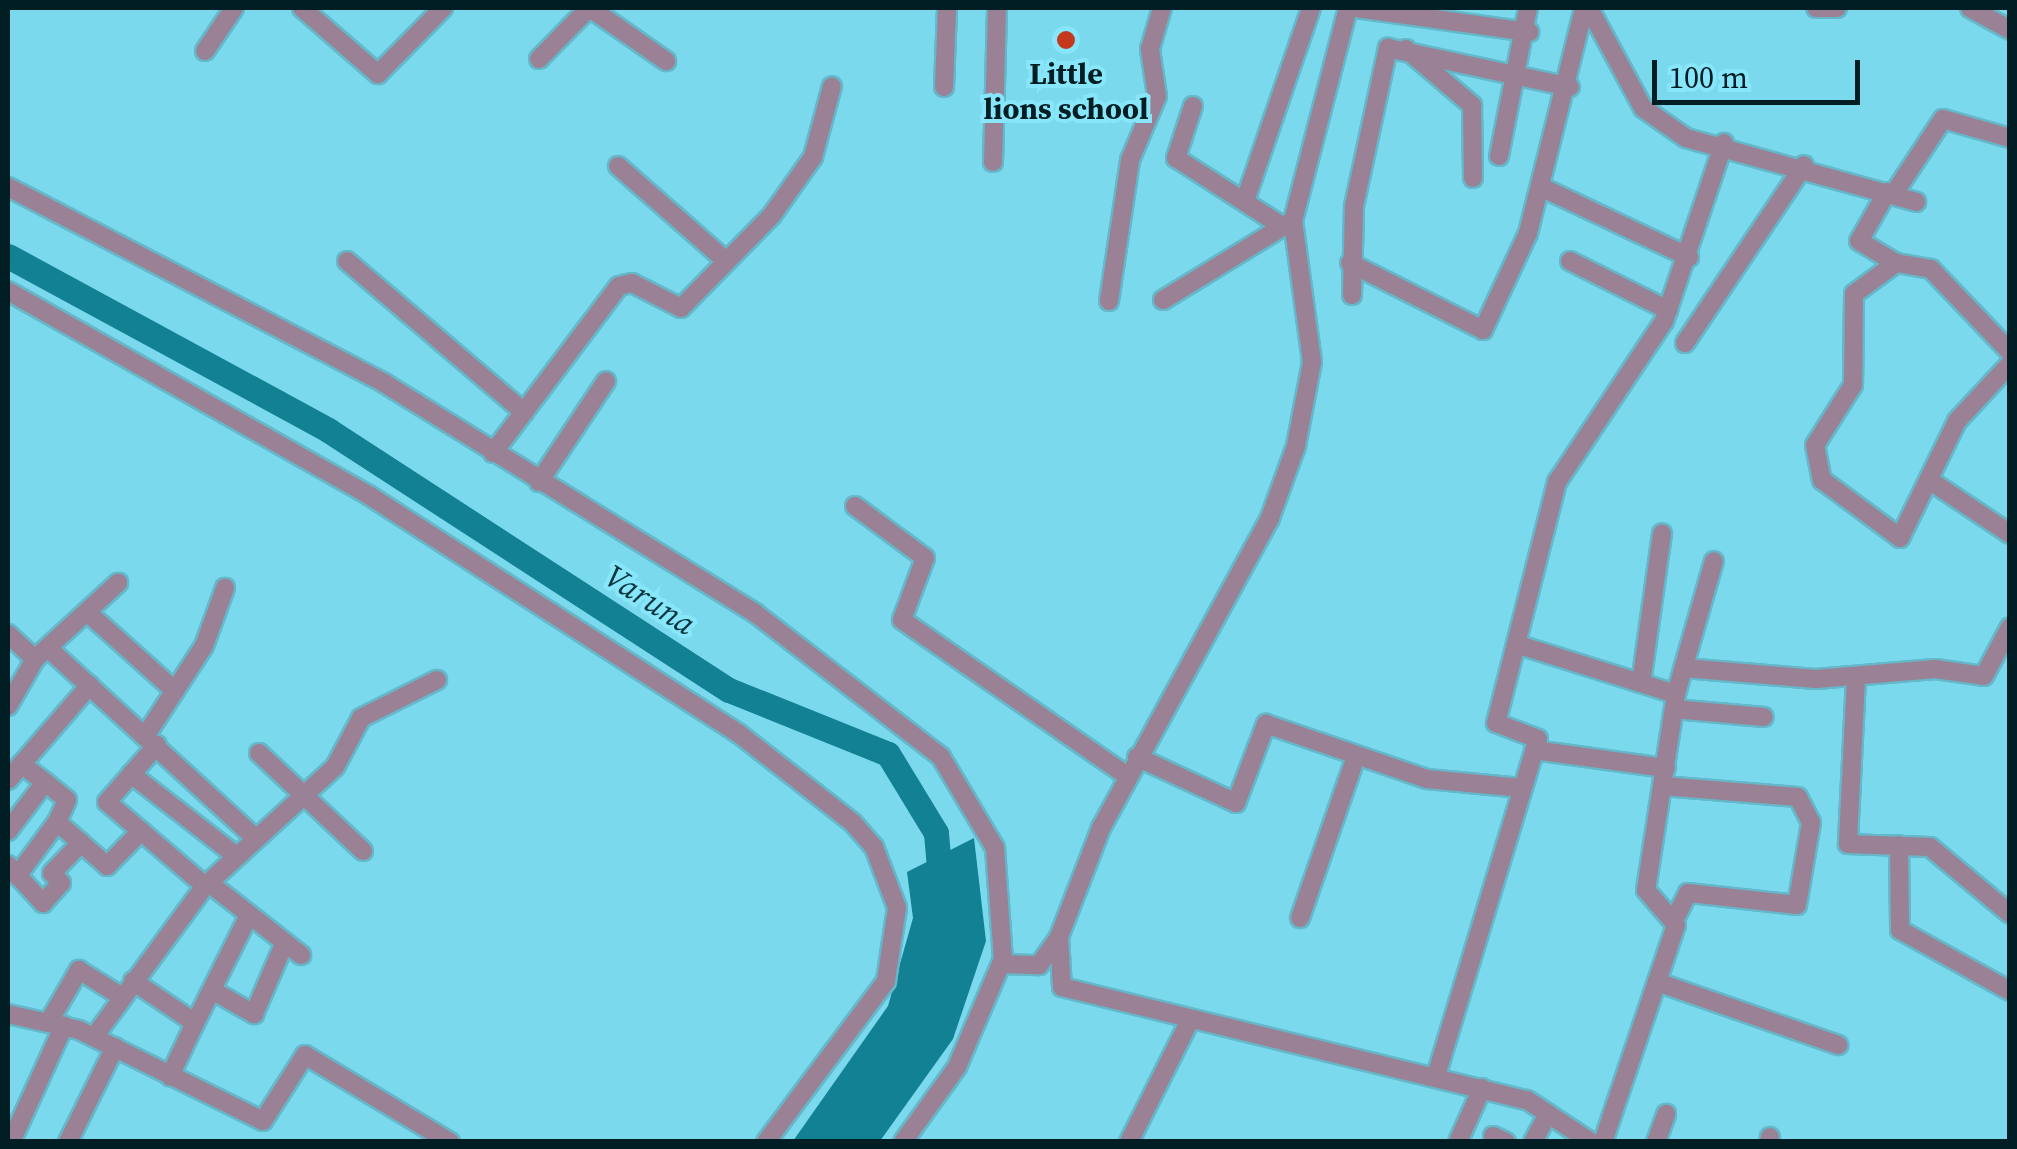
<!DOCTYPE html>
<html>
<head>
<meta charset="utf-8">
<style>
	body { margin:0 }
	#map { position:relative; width:2017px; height:1149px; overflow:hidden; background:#7bd9ed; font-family:"Source Serif 4",serif }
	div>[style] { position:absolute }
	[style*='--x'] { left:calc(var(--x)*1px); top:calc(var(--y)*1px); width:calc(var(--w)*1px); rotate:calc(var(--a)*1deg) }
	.water>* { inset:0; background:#128194 }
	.river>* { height:25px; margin:-12.5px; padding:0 12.5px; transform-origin:12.5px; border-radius:12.5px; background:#128194 }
	.roads { filter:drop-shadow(2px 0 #65b7c9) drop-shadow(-2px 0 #65b7c9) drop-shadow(0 2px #65b7c9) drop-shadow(0 -2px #65b7c9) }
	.minor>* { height:18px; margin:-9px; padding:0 9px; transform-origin:9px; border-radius:9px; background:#9a8195 }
	.dots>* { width:28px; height:28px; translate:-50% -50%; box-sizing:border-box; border:5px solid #88e6fa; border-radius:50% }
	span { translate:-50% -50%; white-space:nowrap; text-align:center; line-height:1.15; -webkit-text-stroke:8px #88e6fa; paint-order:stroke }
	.poi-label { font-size:30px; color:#001e24; font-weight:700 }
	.water-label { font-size:32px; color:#07363e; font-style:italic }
	.frame { position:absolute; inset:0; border:10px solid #001e24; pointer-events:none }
	.scale { position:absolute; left:1652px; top:60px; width:208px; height:45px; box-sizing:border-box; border:5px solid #001e24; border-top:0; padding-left:12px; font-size:30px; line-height:35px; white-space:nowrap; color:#001e24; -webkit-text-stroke:8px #88e6fa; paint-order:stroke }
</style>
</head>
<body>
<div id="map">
	<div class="water">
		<div style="clip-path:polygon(974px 838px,986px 941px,953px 1039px,880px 1141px,793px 1141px,888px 1006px,913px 918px,907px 872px)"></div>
	</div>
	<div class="river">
		<div style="--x:8;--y:256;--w:364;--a:28.5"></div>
		<div style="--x:328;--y:430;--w:478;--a:33"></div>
		<div style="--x:729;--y:690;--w:171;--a:21.9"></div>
		<div style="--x:888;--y:754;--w:92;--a:58.7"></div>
		<div style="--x:936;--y:833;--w:58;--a:85.1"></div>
	</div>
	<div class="roads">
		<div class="minor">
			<div style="--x:302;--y:8;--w:101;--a:41"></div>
			<div style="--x:378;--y:74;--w:93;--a:-45.4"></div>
			<div style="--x:590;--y:8;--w:93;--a:34.9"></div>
			<div style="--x:1348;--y:8;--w:220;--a:104.5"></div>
			<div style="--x:1293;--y:221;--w:142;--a:82.3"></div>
			<div style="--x:1312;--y:362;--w:86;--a:100.8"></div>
			<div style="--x:1296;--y:446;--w:77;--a:109.9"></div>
			<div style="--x:1270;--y:518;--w:353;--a:118.6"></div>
			<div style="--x:1101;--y:828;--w:117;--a:111.1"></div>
			<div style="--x:1059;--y:937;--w:50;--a:86.6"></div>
			<div style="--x:1062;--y:987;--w:479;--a:13.7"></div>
			<div style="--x:1527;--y:1100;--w:77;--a:33.3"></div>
			<div style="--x:1356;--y:8;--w:175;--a:7.9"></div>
			<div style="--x:1589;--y:8;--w:114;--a:61.6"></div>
			<div style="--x:1643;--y:108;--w:52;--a:34.9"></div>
			<div style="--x:1686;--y:138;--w:239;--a:15.5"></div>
			<div style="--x:1816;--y:8;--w:21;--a:0"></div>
			<div style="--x:1970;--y:8;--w:46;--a:28.8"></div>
			<div style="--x:1406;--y:49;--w:87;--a:40.3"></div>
			<div style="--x:1472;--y:105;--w:73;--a:89.2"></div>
			<div style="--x:205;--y:51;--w:52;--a:-56"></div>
			<div style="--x:539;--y:59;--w:71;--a:-45.6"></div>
			<div style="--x:944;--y:87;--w:79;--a:-87.8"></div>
			<div style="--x:1193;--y:106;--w:55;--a:108.1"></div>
			<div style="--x:1176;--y:158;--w:126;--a:32.7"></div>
			<div style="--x:1499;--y:156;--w:151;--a:-78.9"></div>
			<div style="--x:993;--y:162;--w:154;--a:-88.5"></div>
			<div style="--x:618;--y:166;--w:142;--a:41.3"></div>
			<div style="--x:8;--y:187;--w:424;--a:27.5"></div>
			<div style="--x:384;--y:383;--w:437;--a:31.8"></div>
			<div style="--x:755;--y:613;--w:235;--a:37.7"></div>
			<div style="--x:941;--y:757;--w:106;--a:59.3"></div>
			<div style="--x:995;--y:848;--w:111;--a:85.9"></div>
			<div style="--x:1003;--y:959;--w:117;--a:113.1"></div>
			<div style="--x:957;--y:1067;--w:92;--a:125.8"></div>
			<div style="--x:1541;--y:187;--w:164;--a:25.3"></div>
			<div style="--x:1887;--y:192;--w:56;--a:119.7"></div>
			<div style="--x:1859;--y:241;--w:43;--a:30.7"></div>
			<div style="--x:1893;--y:195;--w:91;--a:-56.7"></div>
			<div style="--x:1943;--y:119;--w:70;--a:15.8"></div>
			<div style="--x:1246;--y:198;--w:201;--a:-71.1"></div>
			<div style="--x:347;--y:261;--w:233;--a:40.5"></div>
			<div style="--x:1570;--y:261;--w:110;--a:26.6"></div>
			<div style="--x:1350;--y:263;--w:149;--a:26.7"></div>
			<div style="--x:1483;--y:330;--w:107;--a:-65.1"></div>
			<div style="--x:1528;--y:233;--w:232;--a:-76"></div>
			<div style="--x:8;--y:291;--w:416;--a:29.5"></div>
			<div style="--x:370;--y:496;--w:438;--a:32.8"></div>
			<div style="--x:738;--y:733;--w:146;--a:38"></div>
			<div style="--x:853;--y:823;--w:32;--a:49"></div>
			<div style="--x:874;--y:847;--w:65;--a:69.3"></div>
			<div style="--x:897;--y:908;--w:74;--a:98.6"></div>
			<div style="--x:886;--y:981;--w:201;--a:126.7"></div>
			<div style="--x:1352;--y:295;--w:89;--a:-88.7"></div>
			<div style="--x:1354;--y:206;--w:162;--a:-77.9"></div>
			<div style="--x:1388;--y:48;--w:186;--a:12.1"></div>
			<div style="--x:1163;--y:300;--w:151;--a:-31.5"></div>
			<div style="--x:1109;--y:301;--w:143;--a:-81.5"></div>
			<div style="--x:1130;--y:160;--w:69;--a:-67.1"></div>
			<div style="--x:1157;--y:96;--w:48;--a:-98.5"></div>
			<div style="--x:1150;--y:49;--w:43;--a:-73.7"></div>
			<div style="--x:1685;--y:343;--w:214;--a:-56.2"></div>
			<div style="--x:2010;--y:352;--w:115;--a:-133.6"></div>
			<div style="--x:1931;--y:269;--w:36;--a:-170"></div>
			<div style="--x:1896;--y:263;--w:52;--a:143.6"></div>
			<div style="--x:1854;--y:294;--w:91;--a:90.6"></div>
			<div style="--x:1853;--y:385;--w:71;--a:122.3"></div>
			<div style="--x:1815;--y:445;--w:36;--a:79"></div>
			<div style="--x:1822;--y:480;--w:97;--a:36.6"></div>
			<div style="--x:1900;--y:538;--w:130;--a:-64"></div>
			<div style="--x:1957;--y:421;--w:78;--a:-47.1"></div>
			<div style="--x:493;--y:453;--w:209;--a:-53"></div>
			<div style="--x:619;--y:286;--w:13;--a:-13"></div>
			<div style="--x:632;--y:283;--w:55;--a:27"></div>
			<div style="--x:681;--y:308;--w:130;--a:-45.6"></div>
			<div style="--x:772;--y:215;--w:71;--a:-54.7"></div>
			<div style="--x:813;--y:157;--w:73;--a:-75"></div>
			<div style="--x:1929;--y:480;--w:97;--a:33.7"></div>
			<div style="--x:539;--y:482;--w:121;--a:-56.4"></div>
			<div style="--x:855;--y:506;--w:87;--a:36.6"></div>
			<div style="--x:925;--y:558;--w:66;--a:110.4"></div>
			<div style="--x:902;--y:620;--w:274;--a:34.7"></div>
			<div style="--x:87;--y:612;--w:118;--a:41.9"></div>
			<div style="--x:8;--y:634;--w:37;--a:43"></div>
			<div style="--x:1516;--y:644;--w:168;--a:17.4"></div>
			<div style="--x:48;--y:648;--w:278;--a:42.5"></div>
			<div style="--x:1684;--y:668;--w:132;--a:4.8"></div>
			<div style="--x:1816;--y:679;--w:119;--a:-4.8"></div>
			<div style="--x:1935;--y:669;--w:49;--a:8.1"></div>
			<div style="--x:1984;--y:676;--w:55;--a:-62"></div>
			<div style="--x:1856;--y:678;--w:166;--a:92.8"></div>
			<div style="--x:1848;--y:844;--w:82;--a:2.1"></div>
			<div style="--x:1930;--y:847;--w:104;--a:39.9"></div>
			<div style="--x:1641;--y:683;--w:151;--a:-82"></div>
			<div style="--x:8;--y:706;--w:54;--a:-60.1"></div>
			<div style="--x:35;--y:659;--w:113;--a:-42.5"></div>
			<div style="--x:1674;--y:709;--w:90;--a:5.1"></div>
			<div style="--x:146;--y:735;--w:106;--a:-56.9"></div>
			<div style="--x:204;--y:646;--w:62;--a:-70.1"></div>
			<div style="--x:157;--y:745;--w:76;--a:131.3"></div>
			<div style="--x:107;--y:802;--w:129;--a:40.6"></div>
			<div style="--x:1534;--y:750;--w:133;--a:7.8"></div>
			<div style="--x:259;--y:753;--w:143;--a:43.3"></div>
			<div style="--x:1137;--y:757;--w:109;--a:24.9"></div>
			<div style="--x:1236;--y:803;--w:85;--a:-69.2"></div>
			<div style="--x:1266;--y:724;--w:170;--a:18.9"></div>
			<div style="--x:1427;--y:779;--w:95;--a:5.4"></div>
			<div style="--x:131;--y:774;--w:132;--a:37.9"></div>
			<div style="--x:8;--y:780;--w:125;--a:-49.2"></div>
			<div style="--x:45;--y:782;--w:28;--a:39"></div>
			<div style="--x:67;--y:800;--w:24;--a:114"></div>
			<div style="--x:1663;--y:786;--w:135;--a:4.7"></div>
			<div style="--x:1798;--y:797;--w:29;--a:63"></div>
			<div style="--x:1811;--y:823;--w:83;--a:99.7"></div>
			<div style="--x:1797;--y:905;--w:110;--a:-173.7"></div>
			<div style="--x:1688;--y:893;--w:28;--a:117"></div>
			<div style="--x:8;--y:831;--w:61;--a:-52.9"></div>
			<div style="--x:45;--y:782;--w:30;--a:-143"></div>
			<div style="--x:1899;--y:845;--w:85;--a:89.3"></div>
			<div style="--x:1900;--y:930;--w:126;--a:29"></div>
			<div style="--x:8;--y:865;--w:52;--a:47.4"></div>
			<div style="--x:43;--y:903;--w:27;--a:-48"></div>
			<div style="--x:61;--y:883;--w:13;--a:-132"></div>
			<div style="--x:52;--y:873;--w:42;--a:-46"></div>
			<div style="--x:81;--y:843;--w:35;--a:41"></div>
			<div style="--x:107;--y:866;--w:49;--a:-45.8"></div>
			<div style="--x:17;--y:876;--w:67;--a:-53.5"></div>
			<div style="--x:57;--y:822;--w:32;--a:41"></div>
			<div style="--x:209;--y:883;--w:117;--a:38"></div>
			<div style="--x:1300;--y:918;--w:168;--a:-70.9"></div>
			<div style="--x:1001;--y:964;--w:38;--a:2"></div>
			<div style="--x:1039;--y:965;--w:34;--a:-54"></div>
			<div style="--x:133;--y:981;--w:75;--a:34.1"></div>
			<div style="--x:195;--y:1023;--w:59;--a:115.3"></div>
			<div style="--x:1657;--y:982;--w:192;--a:19.2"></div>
			<div style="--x:217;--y:993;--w:43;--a:29.6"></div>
			<div style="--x:254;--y:1014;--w:78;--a:-66.7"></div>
			<div style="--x:8;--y:1014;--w:73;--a:12.7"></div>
			<div style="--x:79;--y:1030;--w:205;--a:26.3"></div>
			<div style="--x:263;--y:1121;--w:78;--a:-57.5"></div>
			<div style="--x:305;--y:1055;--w:169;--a:31"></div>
			<div style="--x:50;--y:1020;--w:58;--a:-59.9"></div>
			<div style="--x:79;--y:970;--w:51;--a:32.1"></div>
			<div style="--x:195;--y:1023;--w:121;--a:-63.4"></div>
			<div style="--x:94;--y:1037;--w:187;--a:-53.7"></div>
			<div style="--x:205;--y:886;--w:176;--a:-42.5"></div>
			<div style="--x:335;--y:767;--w:55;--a:-62"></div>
			<div style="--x:361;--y:718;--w:85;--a:-26.6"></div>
			<div style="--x:1436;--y:1076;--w:352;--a:-73.2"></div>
			<div style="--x:1538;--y:739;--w:45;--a:-159.1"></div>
			<div style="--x:1496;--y:723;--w:249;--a:-75.8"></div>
			<div style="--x:1557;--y:482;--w:193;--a:-56.4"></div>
			<div style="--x:1664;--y:321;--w:188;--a:-71.4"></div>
			<div style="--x:1493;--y:1136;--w:14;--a:25"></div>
			<div style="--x:11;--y:1142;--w:128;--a:-65.6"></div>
			<div style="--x:68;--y:1142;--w:106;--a:-63.7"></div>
			<div style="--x:1129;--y:1142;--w:136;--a:-63.4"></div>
			<div style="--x:1458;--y:1142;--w:59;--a:-66"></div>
			<div style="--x:1533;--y:1142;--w:32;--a:-62"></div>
			<div style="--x:1603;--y:1142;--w:229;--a:-71.4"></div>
			<div style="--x:1676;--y:925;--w:46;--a:-130.6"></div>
			<div style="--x:1646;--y:890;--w:198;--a:-81.3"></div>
			<div style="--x:1676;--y:694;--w:138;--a:-74.1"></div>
			<div style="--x:1656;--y:1142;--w:30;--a:-70"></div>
			<div style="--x:1769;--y:1142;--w:5;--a:-79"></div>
		</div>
	</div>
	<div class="dots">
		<div style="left:1066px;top:40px;background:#c4391e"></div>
	</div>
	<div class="poi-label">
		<span style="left:1066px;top:91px">Little<br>lions school</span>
	</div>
	<div class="water-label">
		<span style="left:650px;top:600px;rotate:33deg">Varuna</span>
	</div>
	<div class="frame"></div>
	<div class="scale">100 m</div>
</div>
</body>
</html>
